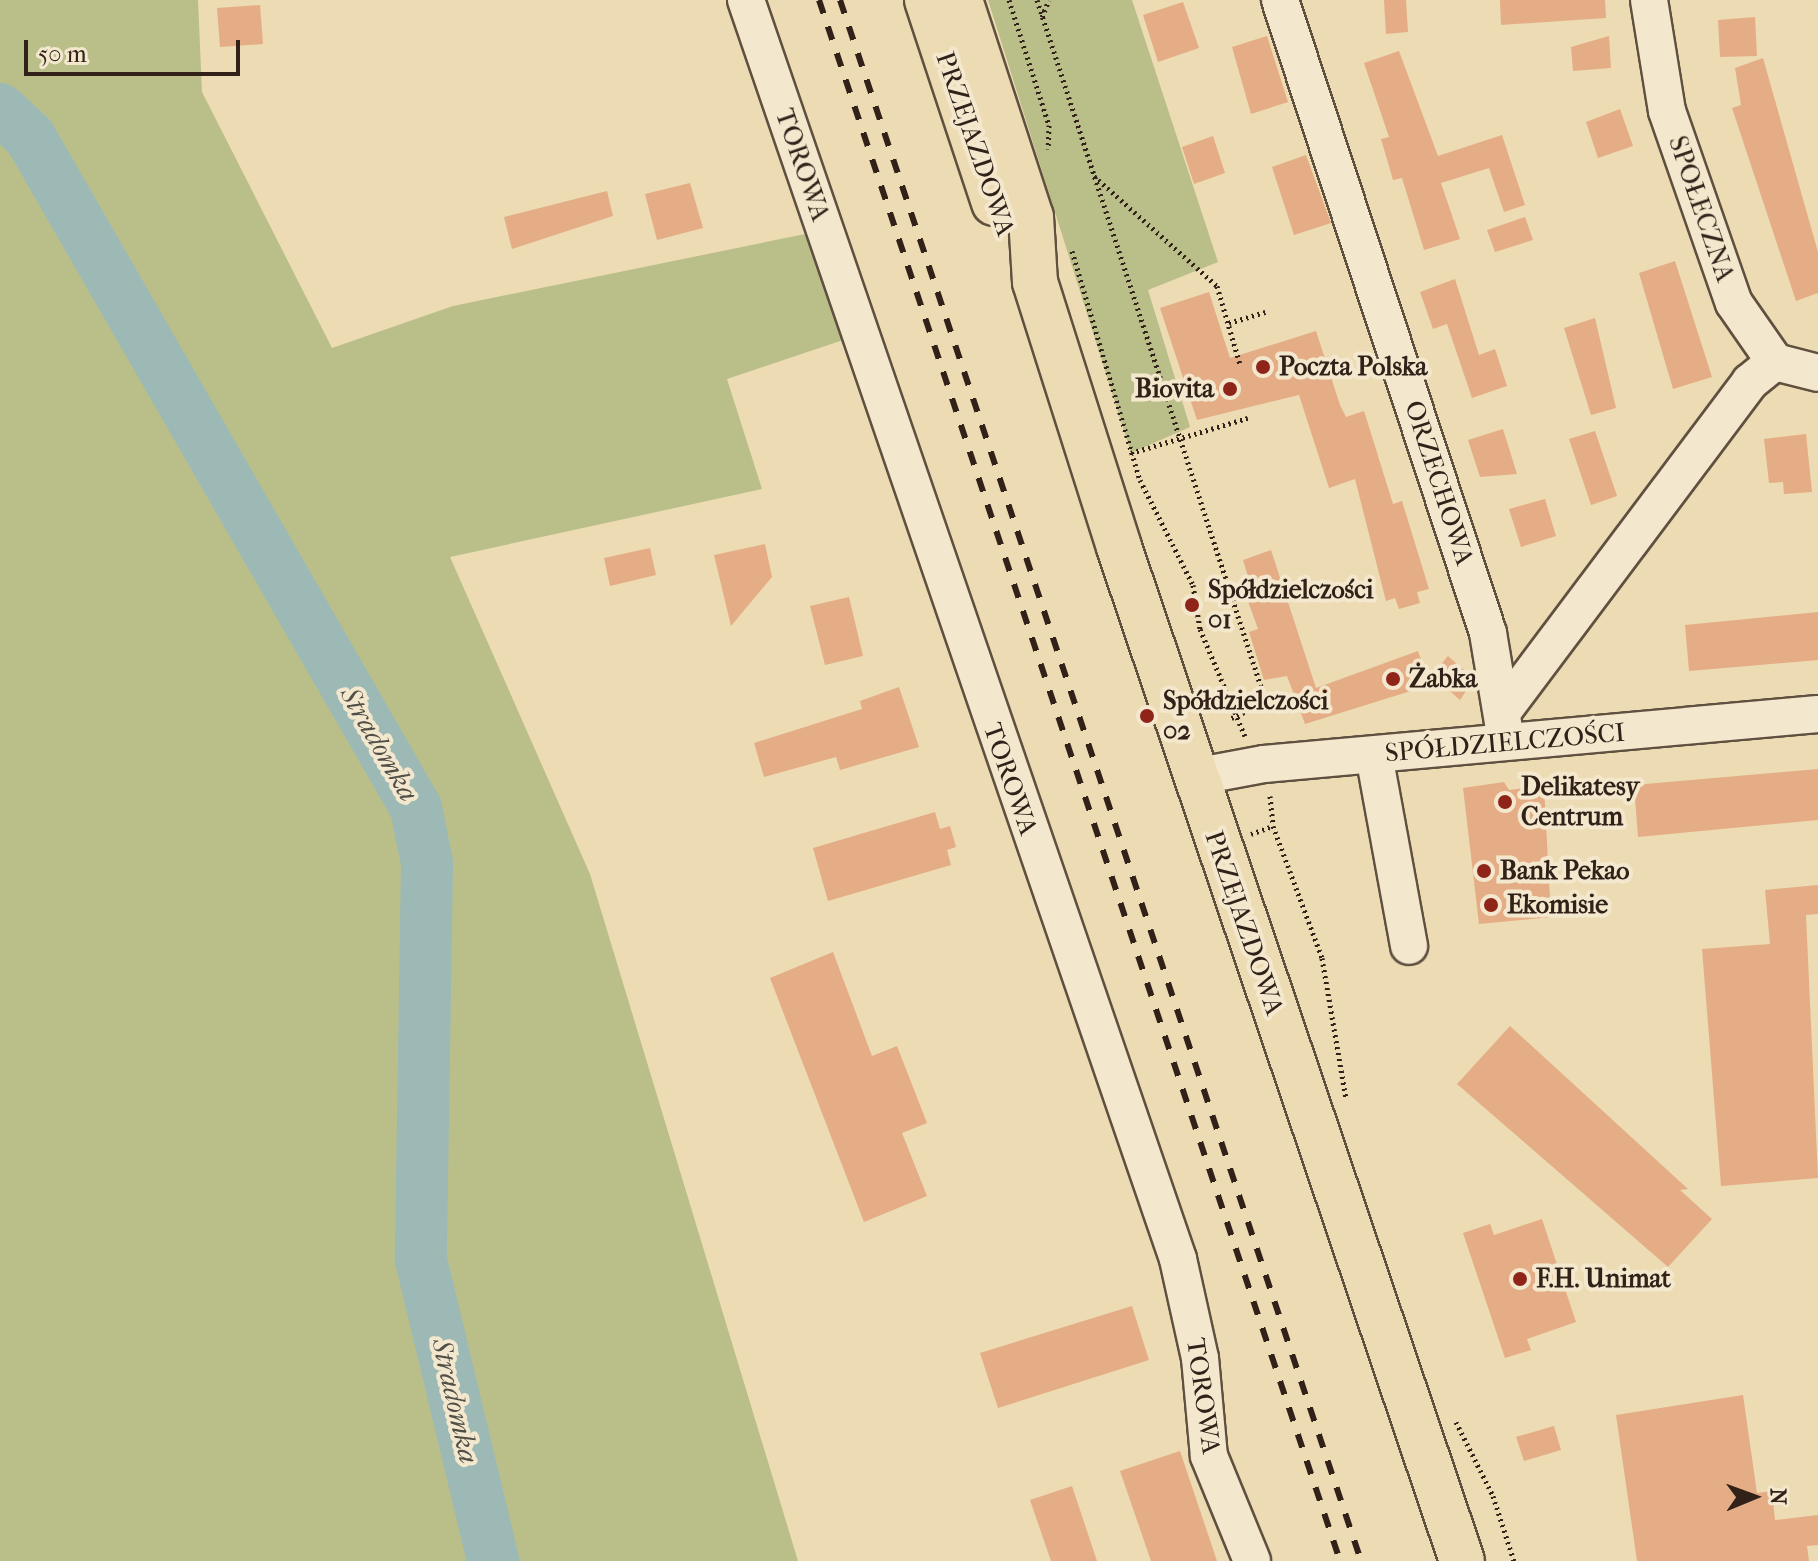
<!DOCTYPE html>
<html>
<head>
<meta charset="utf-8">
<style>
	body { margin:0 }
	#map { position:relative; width:1818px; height:1561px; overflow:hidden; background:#ecdbb3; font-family:"IM FELL French Canon",serif }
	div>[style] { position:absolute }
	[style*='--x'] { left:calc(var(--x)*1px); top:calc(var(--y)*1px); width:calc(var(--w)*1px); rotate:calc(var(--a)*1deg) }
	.green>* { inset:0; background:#babf8a }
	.river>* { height:52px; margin:-26px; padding:0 26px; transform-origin:26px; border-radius:26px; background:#9cb9b6 }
	.building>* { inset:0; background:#e4ad86 }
	.path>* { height:5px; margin-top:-2.5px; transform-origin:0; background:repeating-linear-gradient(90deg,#312119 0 2px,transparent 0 6px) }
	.roads { filter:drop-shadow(2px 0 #605040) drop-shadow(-2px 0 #605040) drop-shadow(0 2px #605040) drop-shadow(0 -2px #605040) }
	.minor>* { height:36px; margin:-18px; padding:0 18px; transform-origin:18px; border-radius:18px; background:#f3e8ce }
	.major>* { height:44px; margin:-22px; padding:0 22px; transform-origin:22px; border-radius:22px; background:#ecdbb3 }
	.rail>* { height:6px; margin-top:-3px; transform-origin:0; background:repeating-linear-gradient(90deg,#312119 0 14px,transparent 0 28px) }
	.dots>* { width:22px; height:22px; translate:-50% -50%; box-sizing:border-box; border:4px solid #f3e8ce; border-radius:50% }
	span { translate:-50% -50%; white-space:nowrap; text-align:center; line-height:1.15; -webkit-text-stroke:8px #f3e8ce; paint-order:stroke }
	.street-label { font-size:26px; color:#312119 }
	.poi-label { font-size:26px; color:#312119; font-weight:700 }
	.left { translate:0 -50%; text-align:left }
	.right { translate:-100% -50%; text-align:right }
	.water-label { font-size:28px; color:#514f48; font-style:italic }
	.north { position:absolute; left:1714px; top:1457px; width:80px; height:80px; -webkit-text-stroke:6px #f3e8ce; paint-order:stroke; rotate:89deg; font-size:22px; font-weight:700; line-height:32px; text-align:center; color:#312119 }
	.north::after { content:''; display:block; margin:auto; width:28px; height:36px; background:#312119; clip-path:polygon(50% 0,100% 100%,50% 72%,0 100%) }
	.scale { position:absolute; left:24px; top:40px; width:216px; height:36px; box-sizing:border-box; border:4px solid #312119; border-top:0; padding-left:10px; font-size:24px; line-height:28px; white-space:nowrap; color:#312119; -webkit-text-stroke:6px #f3e8ce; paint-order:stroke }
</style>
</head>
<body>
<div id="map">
	<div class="green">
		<div style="clip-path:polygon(0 0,198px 0,202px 92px,332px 348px,453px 306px,825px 230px,861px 334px,727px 379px,762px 489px,450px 557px,590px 874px,798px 1561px,0 1561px)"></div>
		<div style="clip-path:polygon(988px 0,1132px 0,1218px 262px,1148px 290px,1190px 427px,1131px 453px)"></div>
	</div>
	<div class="river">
		<div style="--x:0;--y:109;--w:41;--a:43"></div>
		<div style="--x:30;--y:137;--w:774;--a:60.09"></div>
		<div style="--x:416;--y:808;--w:56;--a:78.7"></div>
		<div style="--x:427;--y:863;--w:397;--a:90.9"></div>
		<div style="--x:421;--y:1260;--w:309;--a:76.5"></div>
	</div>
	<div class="building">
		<div style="clip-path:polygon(1384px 0,1406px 0,1408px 32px,1386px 34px)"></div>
		<div style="clip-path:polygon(1500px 0,1605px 0,1606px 18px,1501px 25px)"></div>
		<div style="clip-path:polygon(1183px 2px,1199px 48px,1158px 62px,1143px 15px)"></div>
		<div style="clip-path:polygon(260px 5px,263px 44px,220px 47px,217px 8px)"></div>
		<div style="clip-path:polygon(1755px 17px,1757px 56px,1720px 57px,1718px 20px)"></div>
		<div style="clip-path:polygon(1267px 36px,1288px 102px,1251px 114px,1232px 47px)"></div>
		<div style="clip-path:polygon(1609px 36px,1611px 68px,1573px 71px,1571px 47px)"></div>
		<div style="clip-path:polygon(1399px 51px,1438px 156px,1502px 135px,1525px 205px,1504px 212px,1489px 168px,1441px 183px,1460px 239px,1424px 250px,1402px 178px,1393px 180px,1381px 139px,1389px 137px,1364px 63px)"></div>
		<div style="clip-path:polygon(1763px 58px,1818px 252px,1818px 293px,1796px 301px,1732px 108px,1741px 105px,1735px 68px)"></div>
		<div style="clip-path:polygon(1620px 109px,1633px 146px,1598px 158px,1586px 122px)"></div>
		<div style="clip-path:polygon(1213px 136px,1225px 173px,1194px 184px,1182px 147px)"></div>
		<div style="clip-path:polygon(1306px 155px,1331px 223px,1294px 235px,1272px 167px)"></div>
		<div style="clip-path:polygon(690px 183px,703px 228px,657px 240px,645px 194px)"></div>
		<div style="clip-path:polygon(607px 191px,613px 216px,512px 249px,504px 217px)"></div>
		<div style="clip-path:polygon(1525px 217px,1533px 240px,1495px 252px,1487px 230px)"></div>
		<div style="clip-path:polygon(1675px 261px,1712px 377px,1673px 389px,1639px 273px)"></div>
		<div style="clip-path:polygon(1455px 279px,1479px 355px,1495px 349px,1507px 386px,1472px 398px,1447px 324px,1433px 329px,1420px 292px)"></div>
		<div style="clip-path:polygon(1209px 292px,1230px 358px,1316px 331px,1340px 405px,1346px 417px,1364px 411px,1393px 504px,1402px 501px,1429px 589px,1417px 592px,1420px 603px,1399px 609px,1395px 598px,1386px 601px,1355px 479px,1329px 488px,1299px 395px,1197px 420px,1160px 308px)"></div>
		<div style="clip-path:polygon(1595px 318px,1616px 408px,1591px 415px,1564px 328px)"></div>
		<div style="clip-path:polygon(1503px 429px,1517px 474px,1480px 477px,1468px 440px)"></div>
		<div style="clip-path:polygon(1595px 431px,1617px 496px,1591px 505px,1569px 439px)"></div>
		<div style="clip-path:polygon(1806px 434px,1812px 492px,1784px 494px,1783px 482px,1769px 483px,1764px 439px)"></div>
		<div style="clip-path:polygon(1545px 499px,1556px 536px,1521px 547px,1509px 509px)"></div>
		<div style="clip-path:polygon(765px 544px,772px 577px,731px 626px,714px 555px)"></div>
		<div style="clip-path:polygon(650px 548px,656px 575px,610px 586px,604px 558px)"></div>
		<div style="clip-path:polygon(1271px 550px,1316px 688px,1418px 651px,1430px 685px,1305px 724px,1287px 676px,1264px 680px,1249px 632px,1258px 629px,1241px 582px,1249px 580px,1243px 560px)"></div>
		<div style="clip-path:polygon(849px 597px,863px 656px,825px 665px,810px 606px)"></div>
		<div style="clip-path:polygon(1818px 612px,1818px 660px,1689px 671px,1685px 625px)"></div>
		<div style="clip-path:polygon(1448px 656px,1474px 679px,1460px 700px,1432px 675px)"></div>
		<div style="clip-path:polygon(899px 687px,919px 747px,840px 770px,836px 757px,764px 777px,754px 743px,862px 709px,860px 701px)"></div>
		<div style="clip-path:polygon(1818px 769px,1818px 820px,1638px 837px,1634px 785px)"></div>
		<div style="clip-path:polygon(1504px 782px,1509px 790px,1544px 786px,1551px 917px,1479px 924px,1463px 788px)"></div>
		<div style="clip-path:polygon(935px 812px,940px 829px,950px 826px,956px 847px,947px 850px,951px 865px,828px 901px,813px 848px)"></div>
		<div style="clip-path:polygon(1818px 885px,1818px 914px,1806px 915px,1818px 1178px,1721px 1186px,1702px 949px,1770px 944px,1765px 890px)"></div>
		<div style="clip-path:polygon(833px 952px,872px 1056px,897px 1046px,927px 1123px,902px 1133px,927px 1196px,864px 1222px,770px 978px)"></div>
		<div style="clip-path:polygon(1510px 1026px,1688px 1189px,1680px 1190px,1712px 1219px,1668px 1267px,1457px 1084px)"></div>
		<div style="clip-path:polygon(1542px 1219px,1576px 1322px,1527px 1339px,1531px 1350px,1505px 1358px,1463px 1233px,1490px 1224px,1494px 1235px)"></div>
		<div style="clip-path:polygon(1132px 1306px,1149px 1360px,998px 1408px,980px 1353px)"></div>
		<div style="clip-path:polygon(1743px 1395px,1757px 1493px,1772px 1491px,1775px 1520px,1818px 1515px,1818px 1545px,1807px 1546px,1809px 1561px,1637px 1561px,1616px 1415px)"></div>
		<div style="clip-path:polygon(1554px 1426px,1561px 1450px,1524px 1461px,1516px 1437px)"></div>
		<div style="clip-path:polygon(1180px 1451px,1217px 1561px,1151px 1561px,1120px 1471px)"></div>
		<div style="clip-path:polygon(1072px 1486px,1097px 1561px,1051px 1561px,1030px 1500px)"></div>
	</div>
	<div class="path">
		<div style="--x:1009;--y:0;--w:131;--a:72.3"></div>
		<div style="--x:1049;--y:125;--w:24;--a:92"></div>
		<div style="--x:1037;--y:0;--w:738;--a:71.93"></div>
		<div style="--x:1266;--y:702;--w:38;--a:155"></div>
		<div style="--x:1042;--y:17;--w:18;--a:-68"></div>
		<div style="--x:1094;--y:176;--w:165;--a:41.8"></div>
		<div style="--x:1217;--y:286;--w:81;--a:73.6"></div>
		<div style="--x:1072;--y:251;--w:239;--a:73.5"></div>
		<div style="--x:1140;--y:480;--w:118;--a:63.2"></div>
		<div style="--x:1193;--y:585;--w:45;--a:81"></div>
		<div style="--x:1200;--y:629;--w:116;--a:67.2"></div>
		<div style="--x:1229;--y:323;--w:38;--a:-17"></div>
		<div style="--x:1131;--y:453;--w:122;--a:-16.7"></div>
		<div style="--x:1270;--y:796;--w:30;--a:84"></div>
		<div style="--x:1273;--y:826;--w:141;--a:69.6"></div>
		<div style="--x:1322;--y:958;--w:143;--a:80.3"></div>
		<div style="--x:1251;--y:834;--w:23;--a:-20"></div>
		<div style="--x:1456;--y:1422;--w:83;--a:63.4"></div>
		<div style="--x:1493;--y:1496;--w:68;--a:72.1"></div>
	</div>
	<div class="roads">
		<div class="minor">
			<div style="--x:746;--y:0;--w:1331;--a:71.06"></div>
			<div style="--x:1178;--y:1259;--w:101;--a:77.5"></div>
			<div style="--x:1200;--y:1358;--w:98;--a:84.8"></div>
			<div style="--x:1209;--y:1456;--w:113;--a:67.7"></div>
			<div style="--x:1280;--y:0;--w:666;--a:71.81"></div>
			<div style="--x:1488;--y:633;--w:109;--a:80.5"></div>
			<div style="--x:1649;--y:0;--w:112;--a:80.8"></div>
			<div style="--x:1667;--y:111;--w:203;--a:70.8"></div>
			<div style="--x:1734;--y:303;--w:72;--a:55.2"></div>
			<div style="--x:1775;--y:362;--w:44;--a:14.3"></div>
			<div style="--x:1503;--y:711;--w:411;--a:-53.1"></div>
			<div style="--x:1750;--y:382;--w:32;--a:-39"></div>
			<div style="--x:1374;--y:755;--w:194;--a:79.6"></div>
			<div style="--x:1194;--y:777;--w:71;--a:-10.5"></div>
			<div style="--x:1264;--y:764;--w:556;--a:-5.16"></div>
		</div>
		<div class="major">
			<div style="--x:927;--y:0;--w:214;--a:71.7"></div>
			<div style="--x:960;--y:0;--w:228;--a:71.9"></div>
			<div style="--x:1031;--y:217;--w:65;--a:86.5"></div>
			<div style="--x:1035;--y:282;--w:278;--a:72.4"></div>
			<div style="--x:1119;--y:547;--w:1070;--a:71.31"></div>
		</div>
	</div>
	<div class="rail">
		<div style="--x:819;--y:0;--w:1646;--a:71.54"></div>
		<div style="--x:840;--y:0;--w:1646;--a:71.54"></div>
	</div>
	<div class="dots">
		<div style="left:1263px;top:367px;background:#8f2418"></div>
		<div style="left:1230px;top:389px;background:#8f2418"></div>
		<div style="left:1192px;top:605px;background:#8f2418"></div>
		<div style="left:1393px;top:679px;background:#8f2418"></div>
		<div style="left:1147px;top:716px;background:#8f2418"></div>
		<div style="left:1505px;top:802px;background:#8f2418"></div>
		<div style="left:1484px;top:871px;background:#8f2418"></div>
		<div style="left:1491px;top:905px;background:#8f2418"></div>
		<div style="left:1520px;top:1279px;background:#8f2418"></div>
	</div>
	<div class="street-label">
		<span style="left:975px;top:144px;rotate:71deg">PRZEJAZDOWA</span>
		<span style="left:802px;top:165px;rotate:71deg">TOROWA</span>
		<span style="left:1701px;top:209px;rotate:71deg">SPOŁECZNA</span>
		<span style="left:1439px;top:483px;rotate:72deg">ORZECHOWA</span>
		<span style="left:1505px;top:743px;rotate:-5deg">SPÓŁDZIELCZOŚCI</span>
		<span style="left:1010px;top:779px;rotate:71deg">TOROWA</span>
		<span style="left:1244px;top:923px;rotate:71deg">PRZEJAZDOWA</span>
		<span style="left:1203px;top:1396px;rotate:82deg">TOROWA</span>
	</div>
	<div class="poi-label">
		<span class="left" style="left:1279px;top:367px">Poczta Polska</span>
		<span class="right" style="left:1214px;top:389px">Biovita</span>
		<span class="left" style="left:1208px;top:605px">Spółdzielczości<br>01</span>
		<span class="left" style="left:1409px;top:679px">Żabka</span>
		<span class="left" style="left:1163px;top:716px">Spółdzielczości<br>02</span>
		<span class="left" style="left:1521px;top:802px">Delikatesy<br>Centrum</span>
		<span class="left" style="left:1500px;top:871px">Bank Pekao</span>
		<span class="left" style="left:1507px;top:905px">Ekomisie</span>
		<span class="left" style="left:1536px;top:1279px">F.H. Unimat</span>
	</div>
	<div class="water-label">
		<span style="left:379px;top:744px;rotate:60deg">Stradomka</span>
		<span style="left:455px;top:1401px;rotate:77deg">Stradomka</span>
	</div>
	<div class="north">N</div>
	<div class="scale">50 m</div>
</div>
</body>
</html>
